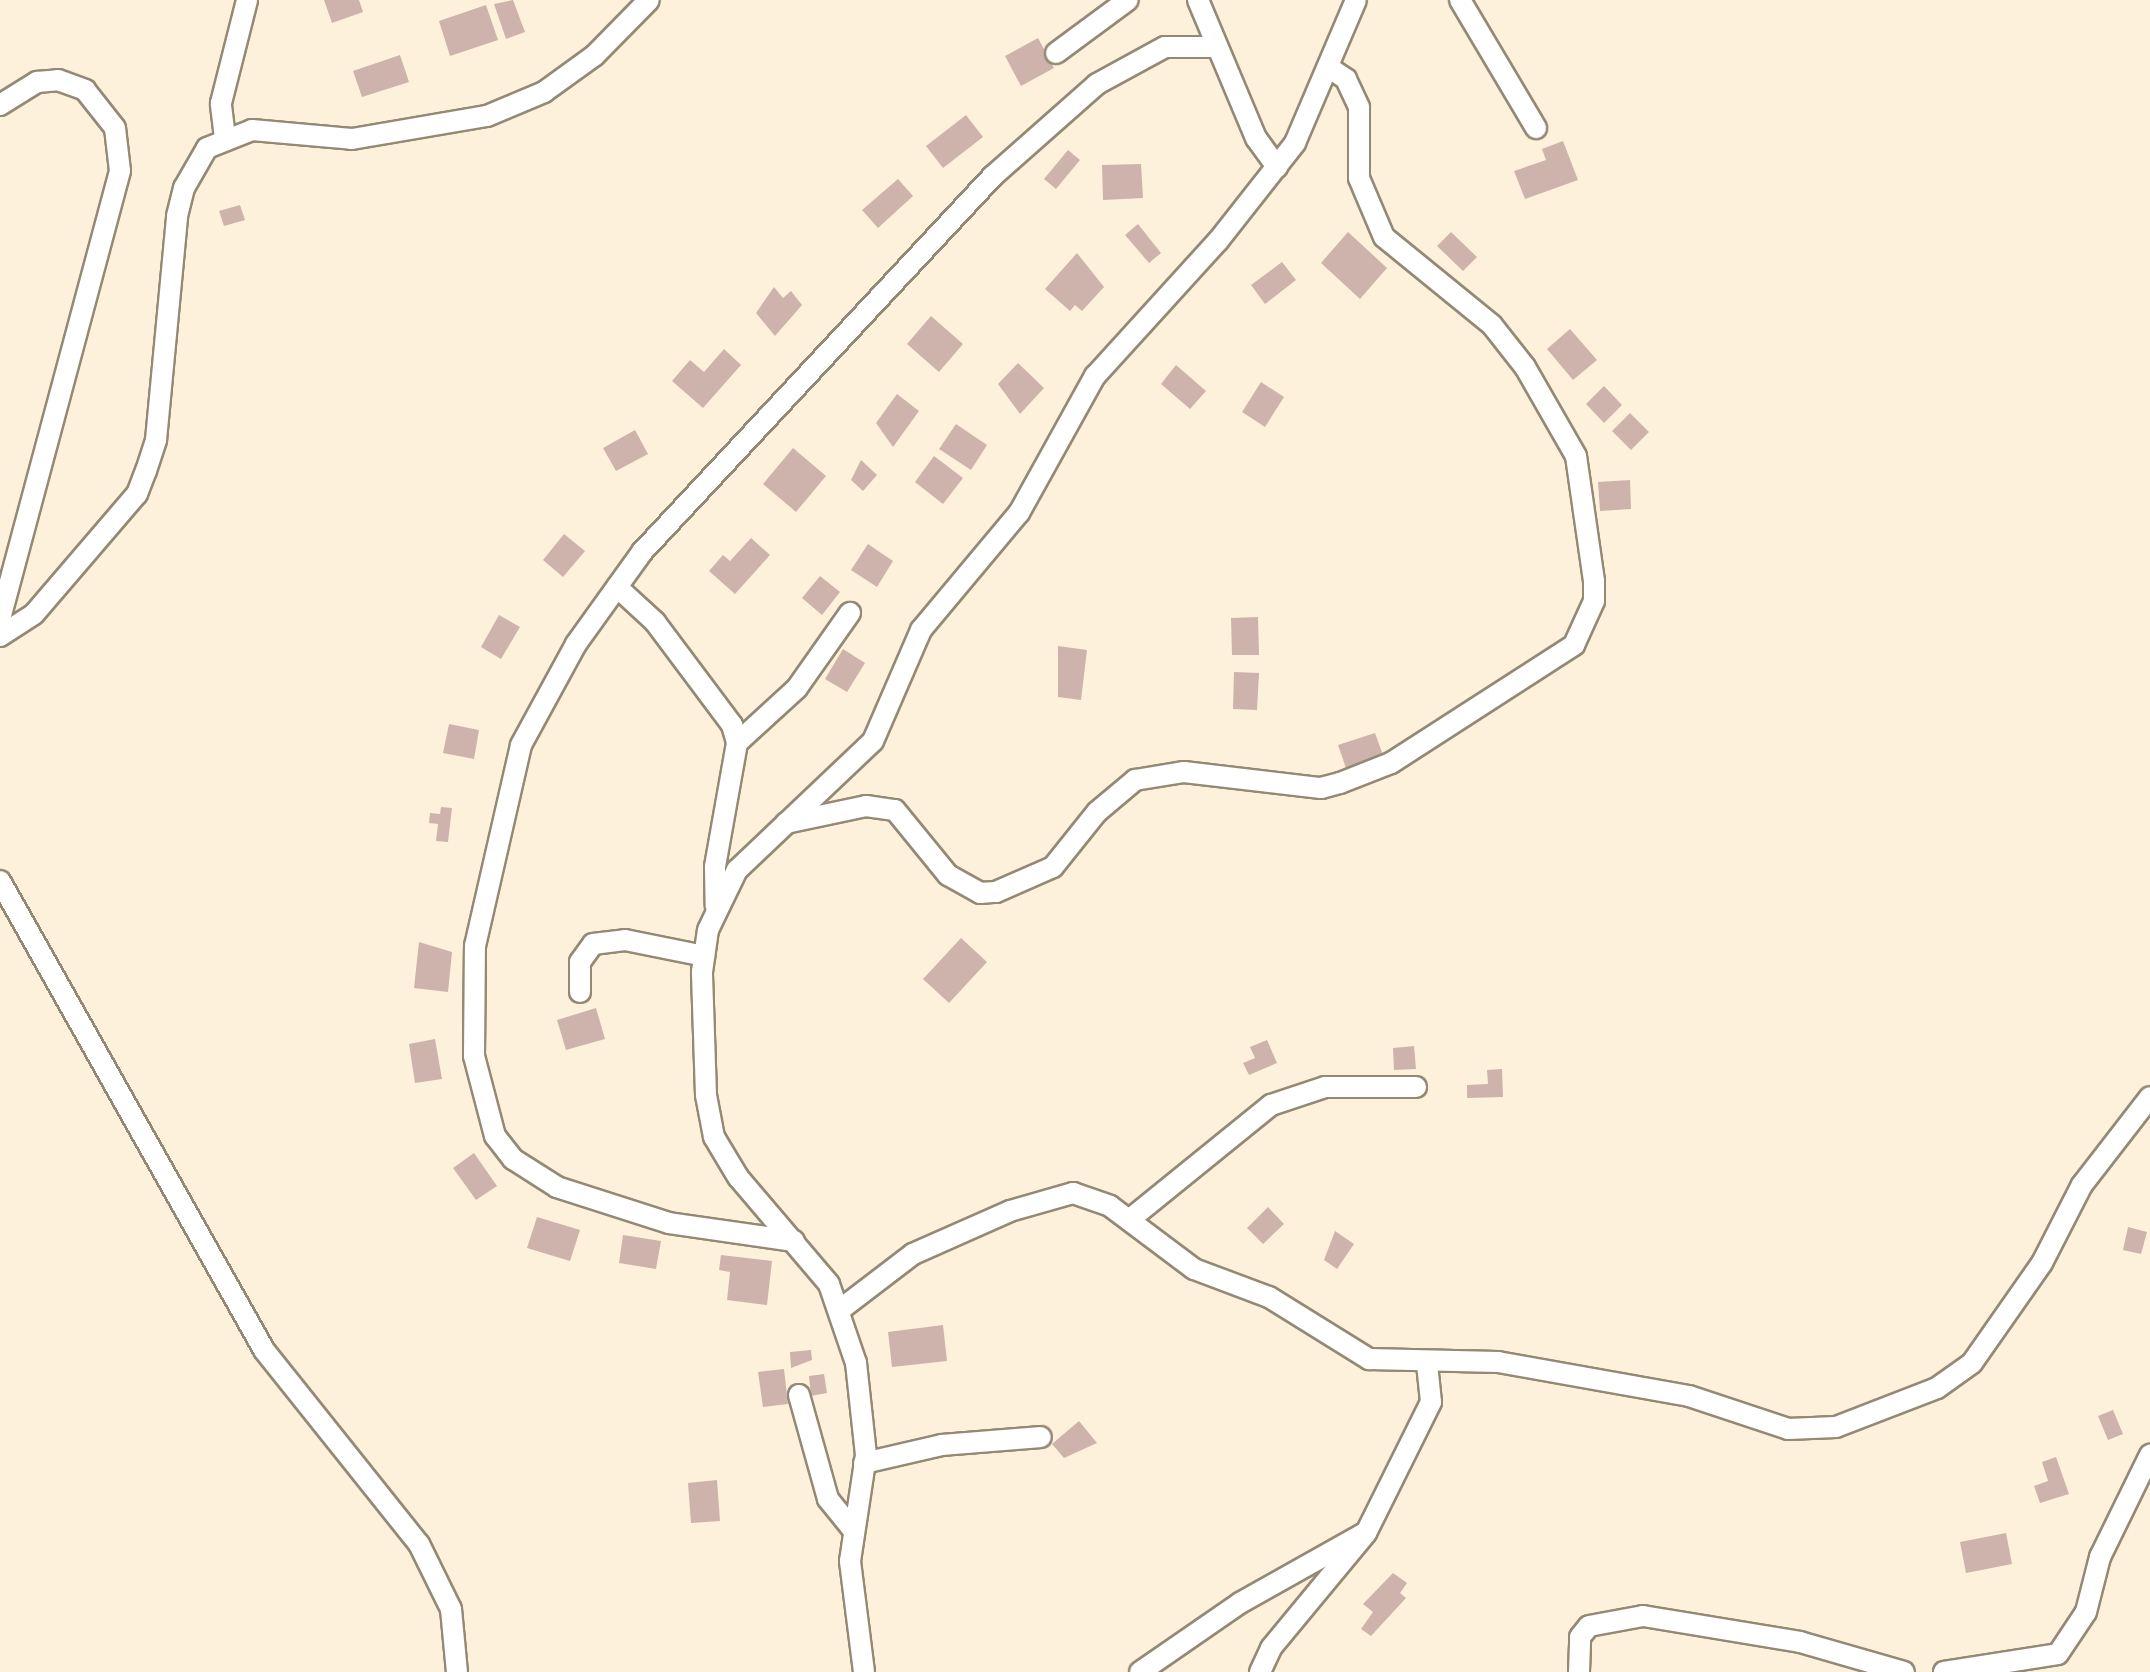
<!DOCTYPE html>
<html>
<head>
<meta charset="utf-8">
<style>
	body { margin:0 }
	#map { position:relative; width:2150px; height:1672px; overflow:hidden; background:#fdf1db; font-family:"Exo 2",sans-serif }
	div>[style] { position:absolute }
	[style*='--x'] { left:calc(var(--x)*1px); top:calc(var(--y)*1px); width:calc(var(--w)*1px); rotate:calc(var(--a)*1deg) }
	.building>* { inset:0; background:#cdb3ac }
	.roads { filter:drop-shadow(2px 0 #948975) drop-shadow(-2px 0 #948975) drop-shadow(0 2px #948975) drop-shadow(0 -2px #948975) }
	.minor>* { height:20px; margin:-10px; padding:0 10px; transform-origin:10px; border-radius:10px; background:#fff }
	span { translate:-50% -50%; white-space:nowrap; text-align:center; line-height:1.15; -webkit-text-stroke:8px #fdf1db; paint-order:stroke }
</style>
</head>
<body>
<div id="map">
	<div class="building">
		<div style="clip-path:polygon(324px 0,359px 0,363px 12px,332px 23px)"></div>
		<div style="clip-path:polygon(513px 0,525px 32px,506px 39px,494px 4px)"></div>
		<div style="clip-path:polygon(486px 5px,498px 40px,450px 56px,439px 21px)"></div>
		<div style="clip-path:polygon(1038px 38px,1054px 68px,1021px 86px,1005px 56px)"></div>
		<div style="clip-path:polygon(400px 55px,409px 82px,362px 97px,353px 71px)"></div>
		<div style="clip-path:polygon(966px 115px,983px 137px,943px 168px,926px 146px)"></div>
		<div style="clip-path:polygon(1563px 141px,1578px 180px,1525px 199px,1514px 171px,1546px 160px,1542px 149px)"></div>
		<div style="clip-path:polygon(1068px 150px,1080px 160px,1056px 189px,1044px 179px)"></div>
		<div style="clip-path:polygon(1141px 164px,1143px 198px,1103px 200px,1102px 165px)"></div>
		<div style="clip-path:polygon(898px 179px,913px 196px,878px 228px,862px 210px)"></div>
		<div style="clip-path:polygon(240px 205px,245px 220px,224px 226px,219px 211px)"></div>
		<div style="clip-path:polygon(1138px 224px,1161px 253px,1149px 263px,1125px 235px)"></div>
		<div style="clip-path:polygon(1348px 232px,1387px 268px,1360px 299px,1321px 263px)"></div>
		<div style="clip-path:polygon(1451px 232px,1477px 257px,1463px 271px,1437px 246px)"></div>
		<div style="clip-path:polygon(1077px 253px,1104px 287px,1082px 311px,1075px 305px,1070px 311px,1045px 289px)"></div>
		<div style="clip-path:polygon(1282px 262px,1296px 280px,1265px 304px,1251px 285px)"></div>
		<div style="clip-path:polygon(774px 287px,783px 298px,791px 291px,802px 305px,775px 336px,756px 313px)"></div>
		<div style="clip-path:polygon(931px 316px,963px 344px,939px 372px,907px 344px)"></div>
		<div style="clip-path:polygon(1570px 329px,1597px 360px,1573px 380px,1547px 349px)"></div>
		<div style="clip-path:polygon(724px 349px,741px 365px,703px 408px,672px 381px,690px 360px,704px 372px)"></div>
		<div style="clip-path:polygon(1018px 363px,1044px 388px,1020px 414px,998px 384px)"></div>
		<div style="clip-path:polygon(1176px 365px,1206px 391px,1190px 409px,1161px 384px)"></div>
		<div style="clip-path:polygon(1261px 382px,1284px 397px,1265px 427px,1242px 412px)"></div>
		<div style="clip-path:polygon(1604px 386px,1622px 405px,1604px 423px,1586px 404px)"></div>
		<div style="clip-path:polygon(897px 394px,919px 411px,893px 447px,876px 423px)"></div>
		<div style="clip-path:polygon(1630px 413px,1649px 432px,1631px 450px,1612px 431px)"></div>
		<div style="clip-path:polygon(956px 424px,987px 445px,971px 470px,939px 449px)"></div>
		<div style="clip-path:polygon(635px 430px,648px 454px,616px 471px,603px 448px)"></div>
		<div style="clip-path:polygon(793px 448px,826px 476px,796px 512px,763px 484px)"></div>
		<div style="clip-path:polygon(934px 456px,963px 478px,943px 504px,915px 482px)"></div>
		<div style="clip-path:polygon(861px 460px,877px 475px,863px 491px,851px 480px)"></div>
		<div style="clip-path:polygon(1630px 480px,1631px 509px,1600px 511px,1598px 482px)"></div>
		<div style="clip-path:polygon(564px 534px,585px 551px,563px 577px,543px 560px)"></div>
		<div style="clip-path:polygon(751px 538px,770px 555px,735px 594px,709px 571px,723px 555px,730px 561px)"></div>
		<div style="clip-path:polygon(868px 544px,893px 561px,877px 587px,851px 570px)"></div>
		<div style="clip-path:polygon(820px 576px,840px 592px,822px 615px,802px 598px)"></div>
		<div style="clip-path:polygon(499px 615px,520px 627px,501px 659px,481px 647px)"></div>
		<div style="clip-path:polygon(1258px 617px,1259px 655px,1232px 655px,1231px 618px)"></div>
		<div style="clip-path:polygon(1058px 646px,1087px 650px,1081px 700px,1058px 697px)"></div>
		<div style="clip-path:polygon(843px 649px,865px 663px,847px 692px,825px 679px)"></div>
		<div style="clip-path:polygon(1234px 672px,1259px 673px,1257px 710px,1233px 709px)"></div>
		<div style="clip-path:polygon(449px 724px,479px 730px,474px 759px,443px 753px)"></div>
		<div style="clip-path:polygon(1375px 733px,1384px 758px,1347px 771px,1338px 745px)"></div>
		<div style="clip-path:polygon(441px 807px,452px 808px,448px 842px,436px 841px,438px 824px,429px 823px,430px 813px,440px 814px)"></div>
		<div style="clip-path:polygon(961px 938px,987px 962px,949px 1003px,923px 979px)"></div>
		<div style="clip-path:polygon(419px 942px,452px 952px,448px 992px,414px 988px)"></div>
		<div style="clip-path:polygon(596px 1008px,605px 1039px,566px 1050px,557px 1020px)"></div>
		<div style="clip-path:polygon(435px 1039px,442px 1079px,415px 1083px,409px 1044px)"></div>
		<div style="clip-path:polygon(1267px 1040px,1277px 1063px,1249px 1075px,1243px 1063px,1255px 1058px,1250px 1047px)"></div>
		<div style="clip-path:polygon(1414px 1046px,1416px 1069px,1394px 1070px,1393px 1048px)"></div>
		<div style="clip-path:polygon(1502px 1069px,1503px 1097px,1467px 1098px,1467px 1085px,1488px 1084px,1487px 1070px)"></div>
		<div style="clip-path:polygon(474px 1153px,497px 1186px,476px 1200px,453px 1168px)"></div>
		<div style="clip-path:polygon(1268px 1207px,1284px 1224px,1263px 1244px,1247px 1228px)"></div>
		<div style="clip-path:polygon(537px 1217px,580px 1230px,570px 1261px,527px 1248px)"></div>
		<div style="clip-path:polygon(2128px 1227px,2147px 1232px,2141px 1254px,2123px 1250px)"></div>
		<div style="clip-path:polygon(1335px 1231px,1354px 1244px,1337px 1269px,1324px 1260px)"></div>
		<div style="clip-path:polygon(623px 1235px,661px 1241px,656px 1269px,619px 1263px)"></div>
		<div style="clip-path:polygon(721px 1255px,772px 1261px,767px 1305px,727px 1300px,730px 1272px,719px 1270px)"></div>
		<div style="clip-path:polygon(943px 1325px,947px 1361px,892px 1367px,888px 1332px)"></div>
		<div style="clip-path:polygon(811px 1350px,812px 1360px,791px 1368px,790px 1352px)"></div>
		<div style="clip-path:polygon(784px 1369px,788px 1404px,763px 1407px,758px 1372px)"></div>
		<div style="clip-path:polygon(824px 1374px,827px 1393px,811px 1396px,809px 1376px)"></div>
		<div style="clip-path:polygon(2113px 1410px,2123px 1434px,2108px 1440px,2098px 1416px)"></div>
		<div style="clip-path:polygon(1079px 1421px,1097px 1443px,1064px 1458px,1052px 1444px)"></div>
		<div style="clip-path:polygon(2056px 1457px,2069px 1494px,2040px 1503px,2034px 1486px,2048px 1481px,2042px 1462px)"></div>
		<div style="clip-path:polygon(717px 1480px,720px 1521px,691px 1523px,688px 1483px)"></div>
		<div style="clip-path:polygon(2006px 1533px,2012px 1564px,1966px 1573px,1960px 1542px)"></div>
		<div style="clip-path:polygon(1393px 1573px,1407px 1583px,1400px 1593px,1406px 1598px,1371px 1636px,1361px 1629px,1373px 1612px,1363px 1604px)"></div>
	</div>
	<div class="roads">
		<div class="minor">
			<div style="--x:1198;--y:0;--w:150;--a:67.2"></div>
			<div style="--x:1256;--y:138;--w:36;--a:54"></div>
			<div style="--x:1460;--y:0;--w:149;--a:59.3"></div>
			<div style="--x:1056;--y:53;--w:89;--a:-36.4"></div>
			<div style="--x:0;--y:105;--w:44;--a:-31.9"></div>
			<div style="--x:37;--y:82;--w:21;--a:-5"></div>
			<div style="--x:58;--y:80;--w:29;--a:20"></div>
			<div style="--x:85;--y:90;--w:48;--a:51.7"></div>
			<div style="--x:115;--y:128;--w:43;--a:83.4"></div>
			<div style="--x:120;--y:171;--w:464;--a:105"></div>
			<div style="--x:225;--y:138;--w:35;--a:-97"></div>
			<div style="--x:221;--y:103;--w:106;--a:-75.8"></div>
			<div style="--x:617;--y:587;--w:52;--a:42.6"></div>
			<div style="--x:655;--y:622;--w:129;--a:53.2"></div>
			<div style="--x:732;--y:725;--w:19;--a:74"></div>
			<div style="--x:737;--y:743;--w:126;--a:100.1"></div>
			<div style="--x:715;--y:867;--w:39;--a:89"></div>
			<div style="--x:0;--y:636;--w:40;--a:-32.9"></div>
			<div style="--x:34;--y:614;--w:158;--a:-49.4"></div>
			<div style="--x:137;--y:494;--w:25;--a:-69"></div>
			<div style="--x:146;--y:471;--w:33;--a:-72"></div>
			<div style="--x:156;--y:440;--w:225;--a:-84.6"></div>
			<div style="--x:177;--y:216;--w:29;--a:-76"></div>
			<div style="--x:184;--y:188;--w:46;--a:-60.1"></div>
			<div style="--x:207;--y:148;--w:48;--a:-21.8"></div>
			<div style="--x:252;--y:130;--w:100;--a:5.1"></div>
			<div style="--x:352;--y:139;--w:137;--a:-9.7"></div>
			<div style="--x:487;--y:116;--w:62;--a:-22.8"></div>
			<div style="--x:544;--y:92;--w:62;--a:-35.8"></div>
			<div style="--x:594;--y:56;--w:78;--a:-45.5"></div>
			<div style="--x:737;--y:743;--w:81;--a:-42.5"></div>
			<div style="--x:797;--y:688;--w:92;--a:-54.8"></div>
			<div style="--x:786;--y:823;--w:82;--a:-12"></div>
			<div style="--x:866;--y:806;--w:29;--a:8"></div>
			<div style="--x:895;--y:810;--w:84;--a:50.8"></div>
			<div style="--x:948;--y:875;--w:37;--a:29"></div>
			<div style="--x:980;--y:893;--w:16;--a:-4"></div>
			<div style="--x:996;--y:892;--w:62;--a:-23.7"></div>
			<div style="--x:1053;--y:867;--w:70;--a:-51.3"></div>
			<div style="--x:1097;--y:812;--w:50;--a:-40.1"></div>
			<div style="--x:1135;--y:780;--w:50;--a:-9.3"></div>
			<div style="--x:1184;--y:772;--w:138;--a:6.7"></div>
			<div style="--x:1321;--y:788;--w:20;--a:-15"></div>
			<div style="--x:1340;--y:783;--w:55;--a:-21.4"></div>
			<div style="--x:1391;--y:763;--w:218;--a:-32.8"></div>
			<div style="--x:1574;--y:645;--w:48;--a:-65.6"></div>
			<div style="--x:1594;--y:601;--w:20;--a:-90"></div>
			<div style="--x:1594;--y:581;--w:126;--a:-98.2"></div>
			<div style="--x:1576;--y:456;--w:103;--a:-119.8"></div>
			<div style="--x:1525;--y:367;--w:53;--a:-128.2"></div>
			<div style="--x:1492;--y:325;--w:139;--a:-140.8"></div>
			<div style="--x:1384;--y:237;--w:64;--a:-113"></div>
			<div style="--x:1359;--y:178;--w:71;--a:-90"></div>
			<div style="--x:1359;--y:107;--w:31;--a:-115"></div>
			<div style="--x:1346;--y:79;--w:18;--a:-146"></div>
			<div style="--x:0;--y:881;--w:538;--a:60.62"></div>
			<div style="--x:264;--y:1350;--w:248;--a:51.4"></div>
			<div style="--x:419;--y:1544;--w:72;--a:63.8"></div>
			<div style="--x:451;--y:1609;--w:63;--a:84.6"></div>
			<div style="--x:580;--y:992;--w:30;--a:-90"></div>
			<div style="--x:580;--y:962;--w:22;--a:-54"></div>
			<div style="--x:593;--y:944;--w:32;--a:-7"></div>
			<div style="--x:625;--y:940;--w:81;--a:11.4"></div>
			<div style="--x:1129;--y:1220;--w:183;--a:-39"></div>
			<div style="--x:1271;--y:1105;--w:57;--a:-18.4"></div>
			<div style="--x:1325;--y:1087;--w:91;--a:0"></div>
			<div style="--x:794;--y:1241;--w:126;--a:-171.8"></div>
			<div style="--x:669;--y:1223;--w:118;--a:-162.2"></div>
			<div style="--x:557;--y:1187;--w:52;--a:-147.5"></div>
			<div style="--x:513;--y:1159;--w:29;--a:-128"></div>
			<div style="--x:495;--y:1136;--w:83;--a:-104.7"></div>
			<div style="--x:474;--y:1056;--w:110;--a:-89.5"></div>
			<div style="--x:475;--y:946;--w:206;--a:-77.1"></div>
			<div style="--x:521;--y:745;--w:115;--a:-61.4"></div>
			<div style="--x:576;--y:644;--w:113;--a:-54.3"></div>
			<div style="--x:642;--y:552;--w:514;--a:-46.97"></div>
			<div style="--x:993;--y:176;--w:139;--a:-41.5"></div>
			<div style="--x:1097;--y:84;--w:77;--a:-28.6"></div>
			<div style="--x:1165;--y:47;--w:52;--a:0"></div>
			<div style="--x:841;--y:1309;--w:91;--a:-37.4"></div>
			<div style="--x:913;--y:1254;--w:106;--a:-23.9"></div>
			<div style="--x:1010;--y:1211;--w:66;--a:-15.9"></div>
			<div style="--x:1073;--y:1193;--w:39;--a:19"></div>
			<div style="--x:1110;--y:1206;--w:105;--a:36.9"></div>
			<div style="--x:1194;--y:1269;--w:80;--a:20.5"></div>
			<div style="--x:1269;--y:1297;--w:118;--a:31.8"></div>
			<div style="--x:1369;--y:1359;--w:129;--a:1.3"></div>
			<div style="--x:1498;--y:1362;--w:194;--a:10.1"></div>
			<div style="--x:1689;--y:1396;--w:104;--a:18.4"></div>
			<div style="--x:1788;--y:1429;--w:48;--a:-2.4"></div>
			<div style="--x:1836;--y:1427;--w:108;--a:-21.1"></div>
			<div style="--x:1937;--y:1388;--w:43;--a:-35.5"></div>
			<div style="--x:1972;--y:1363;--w:122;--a:-55"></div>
			<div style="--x:2042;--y:1263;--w:88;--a:-62.9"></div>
			<div style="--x:2082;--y:1185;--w:111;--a:-52.3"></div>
			<div style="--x:799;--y:1395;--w:108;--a:74.4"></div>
			<div style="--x:828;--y:1499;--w:38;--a:51"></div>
			<div style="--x:864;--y:1463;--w:80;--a:-13"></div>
			<div style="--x:942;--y:1445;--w:99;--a:-4.6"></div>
			<div style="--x:864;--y:1672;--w:112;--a:-97.2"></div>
			<div style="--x:850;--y:1561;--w:107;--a:-81.4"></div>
			<div style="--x:866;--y:1455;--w:93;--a:-96.2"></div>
			<div style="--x:856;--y:1363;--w:83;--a:-108.9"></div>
			<div style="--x:829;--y:1284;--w:140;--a:-130.4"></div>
			<div style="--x:738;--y:1177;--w:47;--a:-121"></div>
			<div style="--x:714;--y:1137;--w:43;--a:-100.8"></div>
			<div style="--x:706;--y:1095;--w:123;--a:-91.9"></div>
			<div style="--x:702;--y:972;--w:42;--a:-81.9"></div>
			<div style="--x:708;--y:930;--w:67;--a:-64.2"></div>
			<div style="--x:737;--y:870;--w:187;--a:-43.5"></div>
			<div style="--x:873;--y:741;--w:121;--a:-66.6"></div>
			<div style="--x:921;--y:630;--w:153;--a:-50.1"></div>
			<div style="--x:1019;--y:513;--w:157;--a:-61"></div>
			<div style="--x:1095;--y:376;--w:183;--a:-47.7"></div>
			<div style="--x:1218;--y:241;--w:125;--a:-51.8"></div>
			<div style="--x:1295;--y:143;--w:155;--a:-66.9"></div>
			<div style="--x:1140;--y:1672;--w:121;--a:-34.6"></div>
			<div style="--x:1240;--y:1603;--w:141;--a:-29.3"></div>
			<div style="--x:1260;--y:1672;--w:26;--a:-65"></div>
			<div style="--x:1271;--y:1648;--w:149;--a:-50.4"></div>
			<div style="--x:1366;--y:1533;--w:146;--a:-63.6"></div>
			<div style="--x:1431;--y:1402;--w:39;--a:-96"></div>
			<div style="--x:1579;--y:1672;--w:35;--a:-88"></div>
			<div style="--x:1580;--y:1637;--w:14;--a:-51"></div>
			<div style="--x:1589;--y:1626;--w:55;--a:-10.5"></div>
			<div style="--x:1643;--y:1616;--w:159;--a:9.4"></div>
			<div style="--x:1800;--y:1642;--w:108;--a:16.1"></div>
			<div style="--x:1944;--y:1672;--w:115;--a:-9"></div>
			<div style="--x:2058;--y:1654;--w:50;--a:-56.3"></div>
			<div style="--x:2086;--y:1612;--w:57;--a:-75.7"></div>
			<div style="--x:2100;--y:1557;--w:114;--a:-63.9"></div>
		</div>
	</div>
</div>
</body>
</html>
